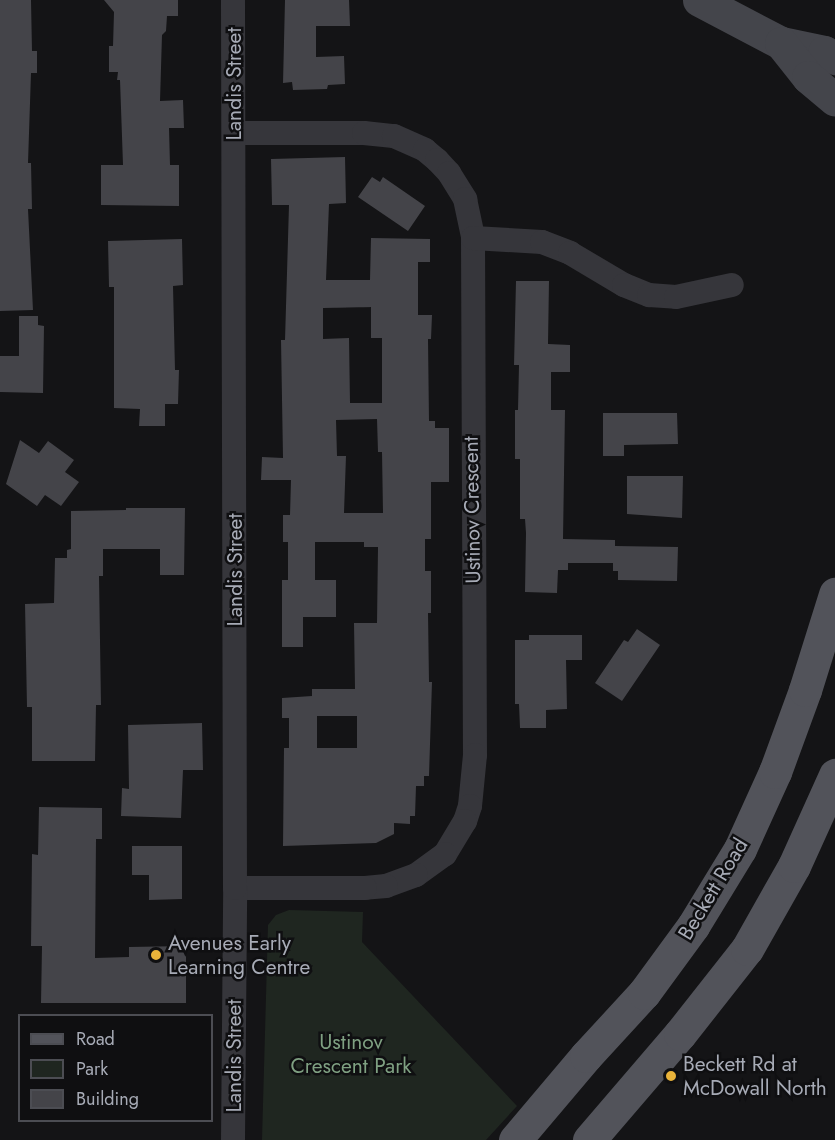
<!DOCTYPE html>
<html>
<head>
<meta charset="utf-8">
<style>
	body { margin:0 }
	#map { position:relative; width:835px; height:1140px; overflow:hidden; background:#141416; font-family:Jost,sans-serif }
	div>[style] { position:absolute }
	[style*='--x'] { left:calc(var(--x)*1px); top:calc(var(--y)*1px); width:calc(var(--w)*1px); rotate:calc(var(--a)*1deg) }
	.green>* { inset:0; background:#1f2620 }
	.building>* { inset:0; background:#444449 }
	.street>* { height:24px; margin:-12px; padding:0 12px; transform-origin:12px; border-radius:12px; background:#36363b }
	.secondary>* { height:33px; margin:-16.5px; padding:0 16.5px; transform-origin:16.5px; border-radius:16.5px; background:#44454b }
	.primary>* { height:33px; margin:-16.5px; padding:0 16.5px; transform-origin:16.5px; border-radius:16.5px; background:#52535a }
	.dots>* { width:16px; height:16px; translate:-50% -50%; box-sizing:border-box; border:3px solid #0f0f11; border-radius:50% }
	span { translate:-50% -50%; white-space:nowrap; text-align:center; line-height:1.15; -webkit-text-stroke:5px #0f0f11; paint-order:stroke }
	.street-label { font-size:21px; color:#a7abb6 }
	.poi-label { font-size:21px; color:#a7abb6 }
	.left { translate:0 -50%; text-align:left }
	.park-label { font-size:21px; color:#7fa082 }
	.legend { position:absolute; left:18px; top:1014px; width:195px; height:108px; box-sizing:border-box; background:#0f0f11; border:2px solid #4c4d53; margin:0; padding:8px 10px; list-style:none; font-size:18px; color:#a7abb6 }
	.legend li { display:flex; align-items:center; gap:12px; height:30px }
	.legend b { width:30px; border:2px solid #4c4d53 }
</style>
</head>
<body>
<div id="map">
	<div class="green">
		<div style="clip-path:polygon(289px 910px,363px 912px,362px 942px,517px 1106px,486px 1140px,262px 1140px,268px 925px,276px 915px)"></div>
	</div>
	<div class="building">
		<div style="clip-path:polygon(0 0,31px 0,32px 51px,37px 51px,37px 73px,31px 73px,28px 163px,31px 163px,32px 209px,28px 209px,33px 310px,0 311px)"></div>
		<div style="clip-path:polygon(104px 0,178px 0,178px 16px,167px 16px,166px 31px,162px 35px,160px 101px,183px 100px,184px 128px,169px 128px,170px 165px,179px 165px,179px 206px,101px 205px,101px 165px,123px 165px,120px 80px,117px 80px,118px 72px,109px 72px,109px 46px,113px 46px,114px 12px)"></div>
		<div style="clip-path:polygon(285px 0,349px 0,350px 26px,316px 26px,316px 57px,344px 56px,345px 84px,328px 85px,327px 89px,293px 90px,292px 82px,283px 83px)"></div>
		<div style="clip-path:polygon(evenodd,345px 157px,346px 203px,329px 204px,326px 280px,370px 280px,371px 238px,430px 239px,430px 262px,418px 262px,418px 315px,432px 315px,431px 339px,428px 339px,429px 421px,435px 421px,435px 428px,449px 428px,449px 482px,431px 482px,431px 539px,425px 539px,425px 571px,431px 571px,431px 613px,428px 613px,429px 682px,432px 682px,429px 776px,424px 776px,424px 786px,416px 786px,415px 816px,410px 816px,410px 824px,394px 823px,394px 834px,376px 843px,283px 846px,284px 748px,289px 748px,289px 718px,282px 718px,282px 698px,312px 696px,312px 689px,355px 689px,354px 623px,377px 623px,378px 547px,364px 547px,364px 542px,315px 542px,315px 580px,336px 580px,336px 617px,303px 617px,303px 647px,282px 647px,282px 580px,288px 580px,288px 542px,283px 542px,283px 515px,290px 515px,291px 480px,261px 480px,262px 457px,283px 458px,281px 340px,285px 340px,289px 205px,272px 205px,271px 159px,345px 157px,371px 307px,371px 338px,382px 338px,382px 403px,350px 403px,349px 338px,323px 339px,323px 308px,371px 307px,345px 157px,377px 419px,378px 452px,382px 452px,383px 513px,344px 513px,346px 456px,337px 456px,336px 420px,377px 419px,345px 157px,317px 716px,357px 716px,357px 748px,317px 748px,317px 716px)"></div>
		<div style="clip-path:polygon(372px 177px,380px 182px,383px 177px,425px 206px,408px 231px,358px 197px)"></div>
		<div style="clip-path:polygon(182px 239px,183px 285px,173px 286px,175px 370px,179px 370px,178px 404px,165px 404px,165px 426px,139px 426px,140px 409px,114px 408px,114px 287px,109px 287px,108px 241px)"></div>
		<div style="clip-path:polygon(516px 281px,549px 281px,548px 344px,570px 345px,570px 372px,551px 372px,551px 410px,565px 410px,563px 539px,615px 540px,615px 546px,678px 547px,677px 581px,618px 580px,618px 571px,613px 571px,613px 563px,568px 563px,568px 570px,558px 570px,557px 593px,525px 592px,526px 533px,525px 519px,520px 519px,520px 459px,515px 459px,515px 410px,518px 410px,519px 365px,514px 365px)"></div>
		<div style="clip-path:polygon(19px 316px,38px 316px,38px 325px,44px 326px,43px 393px,0 392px,0 356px,19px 356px)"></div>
		<div style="clip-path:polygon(603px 413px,677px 413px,678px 444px,624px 445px,624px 456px,603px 456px)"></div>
		<div style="clip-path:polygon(20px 440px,39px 453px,48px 441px,74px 460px,65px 472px,79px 482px,61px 506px,45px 495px,37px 506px,6px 484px)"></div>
		<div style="clip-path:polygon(627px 476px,683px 476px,682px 518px,627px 514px)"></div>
		<div style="clip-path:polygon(126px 508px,185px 508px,184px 575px,160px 575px,160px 549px,103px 549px,103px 576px,99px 576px,101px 705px,96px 705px,95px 761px,32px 761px,32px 707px,27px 707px,25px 604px,54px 603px,55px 558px,67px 558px,67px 550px,71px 549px,71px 511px,126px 510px)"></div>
		<div style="clip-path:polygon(637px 629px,660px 645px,622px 701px,595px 683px,624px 640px,628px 642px)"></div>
		<div style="clip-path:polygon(529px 635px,582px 635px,582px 660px,566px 660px,567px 709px,546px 710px,546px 728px,520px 728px,519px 704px,515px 704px,515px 640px,529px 640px)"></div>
		<div style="clip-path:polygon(202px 723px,203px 770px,183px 770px,181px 818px,121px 816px,122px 788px,129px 789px,128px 725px)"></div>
		<div style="clip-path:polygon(39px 807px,102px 808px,102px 839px,96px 839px,95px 958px,129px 957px,129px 947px,186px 946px,186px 1003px,41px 1003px,42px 946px,31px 946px,32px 854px,38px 855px)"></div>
		<div style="clip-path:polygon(132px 846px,182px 846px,182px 899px,149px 900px,149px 875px,132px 875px)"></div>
	</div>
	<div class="street">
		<div style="--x:234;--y:133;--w:130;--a:0"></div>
		<div style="--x:364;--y:133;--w:30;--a:6"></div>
		<div style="--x:394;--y:136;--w:34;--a:24"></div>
		<div style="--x:425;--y:150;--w:16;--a:40"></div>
		<div style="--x:437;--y:160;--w:18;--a:47"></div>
		<div style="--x:449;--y:173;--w:31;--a:58"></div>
		<div style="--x:465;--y:199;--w:40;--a:78"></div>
		<div style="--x:473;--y:238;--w:517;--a:89.78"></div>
		<div style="--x:475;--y:755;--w:51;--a:95.6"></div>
		<div style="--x:470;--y:806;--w:16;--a:108"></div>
		<div style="--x:465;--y:821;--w:39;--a:121"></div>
		<div style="--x:445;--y:854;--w:36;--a:144"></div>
		<div style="--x:416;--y:875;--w:32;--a:160"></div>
		<div style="--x:386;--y:886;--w:21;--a:175"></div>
		<div style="--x:365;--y:888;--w:130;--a:180"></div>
		<div style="--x:473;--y:238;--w:69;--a:3.3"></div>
		<div style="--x:542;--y:242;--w:30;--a:21"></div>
		<div style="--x:570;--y:253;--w:63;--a:30.7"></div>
		<div style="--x:624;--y:285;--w:27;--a:22"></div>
		<div style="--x:649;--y:295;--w:27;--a:4"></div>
		<div style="--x:676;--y:297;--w:57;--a:-12.1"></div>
		<div style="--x:233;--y:1140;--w:252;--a:-89.5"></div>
		<div style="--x:235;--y:888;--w:888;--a:-90.13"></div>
	</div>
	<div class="secondary">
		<div style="--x:699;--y:0;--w:93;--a:27.7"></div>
		<div style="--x:781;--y:43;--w:44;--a:11.8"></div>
		<div style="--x:824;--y:52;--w:13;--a:29"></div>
		<div style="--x:781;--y:43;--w:43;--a:51.5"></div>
		<div style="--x:808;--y:77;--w:35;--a:40"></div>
	</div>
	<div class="primary">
		<div style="--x:515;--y:1140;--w:110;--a:-49.8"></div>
		<div style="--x:586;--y:1056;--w:86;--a:-47.4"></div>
		<div style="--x:644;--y:993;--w:83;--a:-53.8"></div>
		<div style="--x:693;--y:926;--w:90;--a:-58.6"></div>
		<div style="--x:740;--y:849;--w:85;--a:-65.6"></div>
		<div style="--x:775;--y:772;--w:87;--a:-69.9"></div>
		<div style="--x:805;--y:690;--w:101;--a:-72.6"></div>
		<div style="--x:589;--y:1140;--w:140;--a:-49.4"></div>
		<div style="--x:680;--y:1034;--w:108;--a:-51.8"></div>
		<div style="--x:747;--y:949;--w:95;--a:-60.5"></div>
		<div style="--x:794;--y:866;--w:100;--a:-65.7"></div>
	</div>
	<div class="dots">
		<div style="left:156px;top:955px;background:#e9b33a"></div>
		<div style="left:671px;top:1076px;background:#e9b33a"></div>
	</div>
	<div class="street-label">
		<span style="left:234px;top:84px;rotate:-90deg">Landis Street</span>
		<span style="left:472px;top:510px;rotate:-91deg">Ustinov Crescent</span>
		<span style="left:235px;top:570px;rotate:-90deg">Landis Street</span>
		<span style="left:713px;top:889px;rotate:-59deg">Beckett Road</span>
		<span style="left:234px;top:1056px;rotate:-90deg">Landis Street</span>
	</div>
	<div class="poi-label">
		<span class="left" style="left:168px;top:955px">Avenues Early<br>Learning Centre</span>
		<span class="left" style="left:683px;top:1076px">Beckett Rd at<br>McDowall North</span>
	</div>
	<div class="park-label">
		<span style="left:351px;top:1054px">Ustinov<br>Crescent Park</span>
	</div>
	<ul class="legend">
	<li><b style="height:8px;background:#52535a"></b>Road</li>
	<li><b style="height:16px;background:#1f2620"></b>Park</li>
	<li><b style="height:16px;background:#444449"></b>Building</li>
	</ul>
</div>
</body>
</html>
